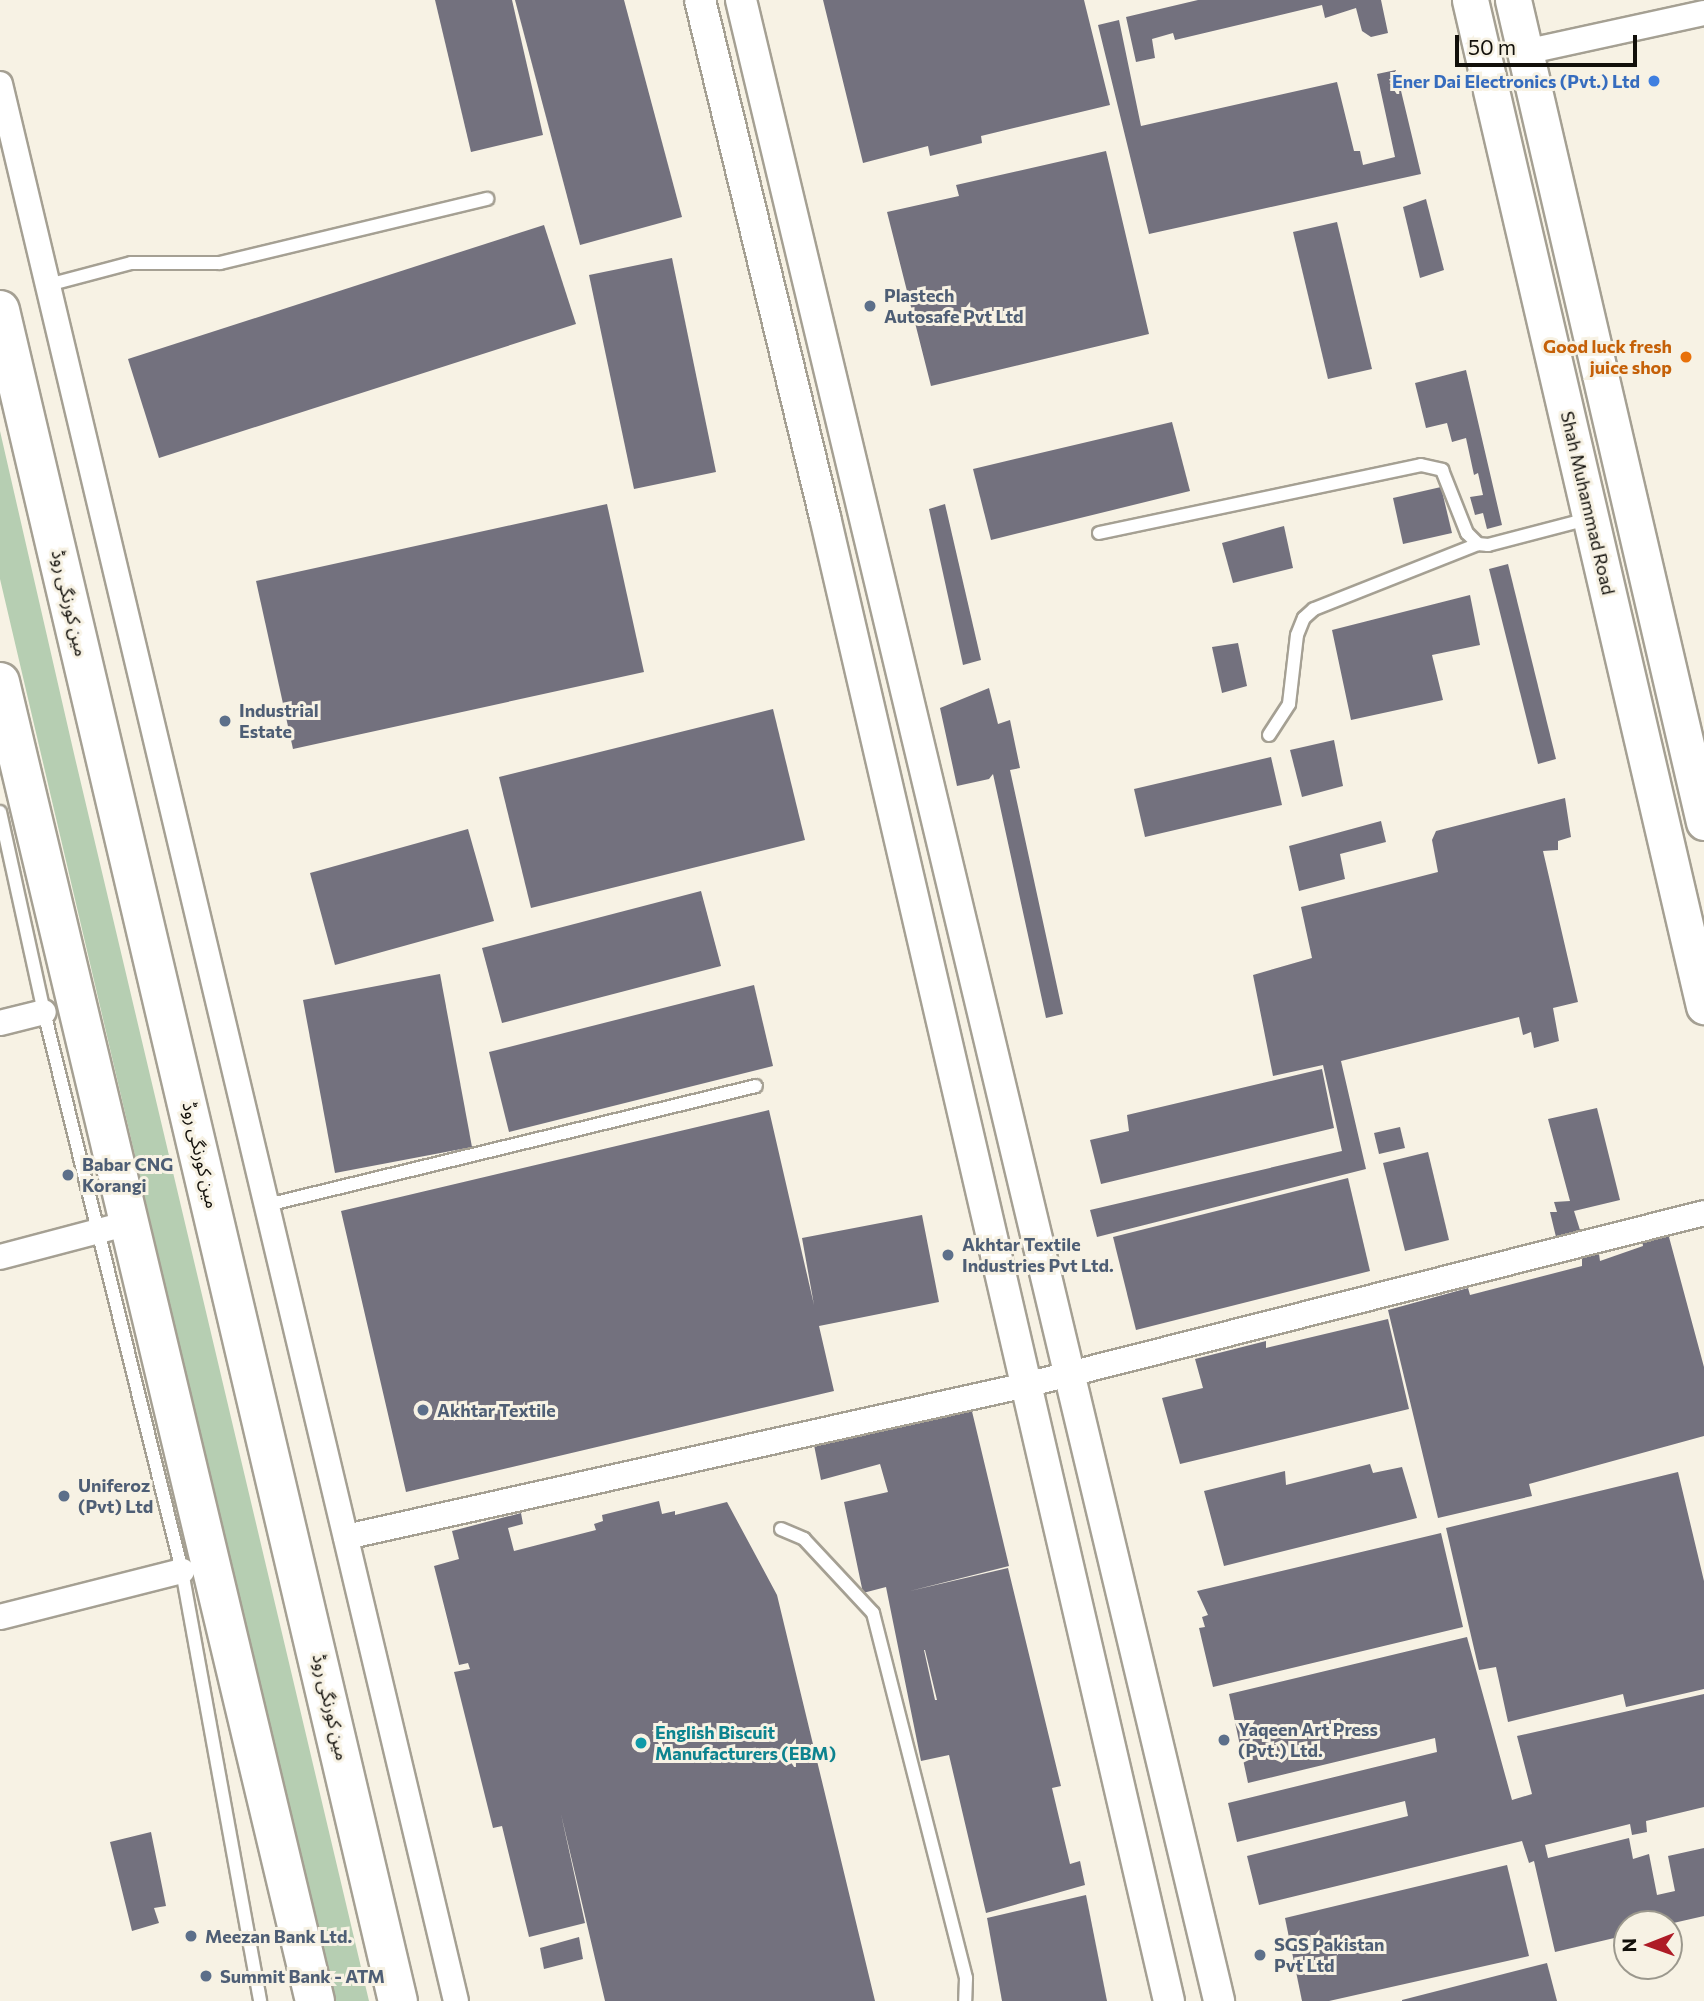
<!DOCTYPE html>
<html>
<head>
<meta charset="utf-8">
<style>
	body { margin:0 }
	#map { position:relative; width:1704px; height:2001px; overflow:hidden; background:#f7f2e4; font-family:Commissioner,"Noto Sans Arabic",sans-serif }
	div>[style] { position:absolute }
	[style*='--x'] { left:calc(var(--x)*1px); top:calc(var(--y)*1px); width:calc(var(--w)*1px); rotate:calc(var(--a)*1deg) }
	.green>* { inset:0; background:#b6ceb2 }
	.building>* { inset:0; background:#73717e }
	.roads { filter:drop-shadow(2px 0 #a5a093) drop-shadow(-2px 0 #a5a093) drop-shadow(0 2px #a5a093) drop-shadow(0 -2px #a5a093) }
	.service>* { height:12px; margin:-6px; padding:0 6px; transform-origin:6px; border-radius:6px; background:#fff }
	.minor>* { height:24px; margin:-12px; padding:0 12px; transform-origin:12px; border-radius:12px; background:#fff }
	.tertiary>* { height:30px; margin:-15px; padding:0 15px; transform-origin:15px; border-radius:15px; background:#fff }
	.secondary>* { height:35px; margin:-17.5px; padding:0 17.5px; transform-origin:17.5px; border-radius:17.5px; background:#fff }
	.primary>* { height:38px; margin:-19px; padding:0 19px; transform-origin:19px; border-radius:19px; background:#fff }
	.dots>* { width:19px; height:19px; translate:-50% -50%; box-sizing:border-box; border:4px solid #f7f2e4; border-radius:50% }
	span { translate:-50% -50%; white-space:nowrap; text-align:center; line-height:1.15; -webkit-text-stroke:6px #f7f2e4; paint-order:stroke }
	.shop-label { font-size:18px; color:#366cbe; font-weight:700 }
	.right { translate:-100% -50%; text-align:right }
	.service-label { font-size:18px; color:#4e5e75; font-weight:700 }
	.left { translate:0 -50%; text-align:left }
	.food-label { font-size:18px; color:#c56008; font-weight:700 }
	.street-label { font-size:18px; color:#12100b }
	.culture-label { font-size:18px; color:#0d838f; font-weight:700 }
	.north { position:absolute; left:1613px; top:1910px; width:70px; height:70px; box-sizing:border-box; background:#f7f2e4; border:2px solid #9b988d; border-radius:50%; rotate:269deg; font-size:19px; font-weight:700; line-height:28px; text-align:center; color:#12100b }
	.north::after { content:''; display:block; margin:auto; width:24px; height:32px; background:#ae1b26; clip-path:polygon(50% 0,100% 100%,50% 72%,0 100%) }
	.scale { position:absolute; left:1455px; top:35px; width:182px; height:32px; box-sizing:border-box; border:4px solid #12100b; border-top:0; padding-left:9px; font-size:21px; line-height:24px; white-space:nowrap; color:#12100b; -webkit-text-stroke:5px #f7f2e4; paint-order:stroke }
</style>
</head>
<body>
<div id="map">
	<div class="green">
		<div style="clip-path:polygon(0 431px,75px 758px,369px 2001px,333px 2001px,0 579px)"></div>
	</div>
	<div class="building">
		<div style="clip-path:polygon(435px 0,512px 0,543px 135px,471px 152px)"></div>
		<div style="clip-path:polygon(515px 0,624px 0,682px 217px,580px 245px)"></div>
		<div style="clip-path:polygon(823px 0,1084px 0,1110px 105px,981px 136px,982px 143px,930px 156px,928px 146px,863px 163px)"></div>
		<div style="clip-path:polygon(1198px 0,1381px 0,1388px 33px,1371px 37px,1362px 31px,1356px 8px,1325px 18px,1322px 5px,1175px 40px,1173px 33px,1152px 39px,1155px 58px,1136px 62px,1126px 17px)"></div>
		<div style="clip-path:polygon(1119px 20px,1141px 126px,1337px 82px,1354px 151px,1360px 151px,1363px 165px,1395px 157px,1377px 74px,1396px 70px,1421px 174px,1149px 234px,1098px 25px)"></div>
		<div style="clip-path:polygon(1106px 151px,1149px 334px,931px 386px,887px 212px,959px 196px,956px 185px)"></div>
		<div style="clip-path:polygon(1426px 199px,1444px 270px,1420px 278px,1403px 207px)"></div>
		<div style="clip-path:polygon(1337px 222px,1372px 369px,1328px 379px,1293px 232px)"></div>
		<div style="clip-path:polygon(544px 225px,576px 324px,159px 458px,128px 359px)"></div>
		<div style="clip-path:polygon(672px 258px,716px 472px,634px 489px,589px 275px)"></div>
		<div style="clip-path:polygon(1466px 370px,1502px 525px,1487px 529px,1483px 513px,1475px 515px,1470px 497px,1483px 495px,1478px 473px,1474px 475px,1466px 438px,1452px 442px,1447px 423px,1426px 428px,1415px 383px)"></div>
		<div style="clip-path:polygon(1172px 422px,1190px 491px,991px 540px,973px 469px)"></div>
		<div style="clip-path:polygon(1441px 487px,1452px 533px,1403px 544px,1393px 498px)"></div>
		<div style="clip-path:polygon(607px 504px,644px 672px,293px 749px,256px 581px)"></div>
		<div style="clip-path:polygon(945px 504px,981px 660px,963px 665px,929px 509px)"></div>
		<div style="clip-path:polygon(1284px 526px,1293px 568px,1233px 583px,1222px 543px)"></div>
		<div style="clip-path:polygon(1508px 564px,1556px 759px,1538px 764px,1489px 569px)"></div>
		<div style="clip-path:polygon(1470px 595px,1480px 645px,1432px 655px,1443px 700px,1351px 720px,1332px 630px)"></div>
		<div style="clip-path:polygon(1238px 643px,1247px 686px,1222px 693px,1212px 647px)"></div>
		<div style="clip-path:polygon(989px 688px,998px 724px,1010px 720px,1020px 768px,1010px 770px,1063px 1014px,1046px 1018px,993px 774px,989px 779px,957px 786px,940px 708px)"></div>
		<div style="clip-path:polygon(773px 709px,805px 840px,531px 908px,499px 777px)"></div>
		<div style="clip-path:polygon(1334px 740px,1343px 786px,1302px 797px,1290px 750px)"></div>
		<div style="clip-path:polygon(1271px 757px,1282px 805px,1145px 837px,1134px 789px)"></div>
		<div style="clip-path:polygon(1565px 798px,1571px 837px,1558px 841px,1558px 850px,1543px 851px,1578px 1002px,1553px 1008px,1559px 1041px,1534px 1048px,1531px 1032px,1523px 1035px,1519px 1017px,1341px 1061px,1366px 1169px,1097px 1237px,1090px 1210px,1342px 1151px,1323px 1065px,1273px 1076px,1253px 975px,1312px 958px,1301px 907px,1438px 872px,1432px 840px,1436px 831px)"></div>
		<div style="clip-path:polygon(1381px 821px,1386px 842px,1340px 854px,1345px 879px,1299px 891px,1289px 846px)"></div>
		<div style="clip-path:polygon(468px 829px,494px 921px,335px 965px,310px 873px)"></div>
		<div style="clip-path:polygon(701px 891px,721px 966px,502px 1023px,482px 948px)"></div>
		<div style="clip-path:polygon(440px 974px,472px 1147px,335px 1173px,303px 1000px)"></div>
		<div style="clip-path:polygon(754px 985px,773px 1066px,509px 1132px,489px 1052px)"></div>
		<div style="clip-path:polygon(1322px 1069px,1334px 1128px,1101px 1184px,1090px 1140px,1129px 1131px,1127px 1115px)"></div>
		<div style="clip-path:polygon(1597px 1108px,1620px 1200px,1574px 1211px,1580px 1230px,1556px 1237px,1550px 1212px,1557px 1212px,1554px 1202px,1570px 1201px,1548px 1119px)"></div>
		<div style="clip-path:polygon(769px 1110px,814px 1305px,802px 1238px,922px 1215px,939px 1302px,819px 1326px,834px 1391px,406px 1492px,341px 1211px)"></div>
		<div style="clip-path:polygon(1400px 1127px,1405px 1148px,1379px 1154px,1374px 1133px)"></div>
		<div style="clip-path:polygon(1428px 1152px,1449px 1240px,1405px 1251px,1383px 1163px)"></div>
		<div style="clip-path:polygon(1348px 1178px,1370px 1271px,1136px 1330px,1113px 1237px)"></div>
		<div style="clip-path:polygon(1664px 1232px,1669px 1237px,1704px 1367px,1704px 1436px,1529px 1484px,1532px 1496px,1438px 1518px,1388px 1310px,1468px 1288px,1470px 1295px,1582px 1266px,1582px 1258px,1599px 1254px,1600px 1261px,1643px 1246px,1642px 1239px)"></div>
		<div style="clip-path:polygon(1388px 1319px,1409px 1409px,1180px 1464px,1162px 1398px,1203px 1388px,1195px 1359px,1266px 1341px,1266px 1348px)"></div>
		<div style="clip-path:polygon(evenodd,970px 1403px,1009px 1566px,910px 1591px,1008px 1568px,1061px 1786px,1052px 1788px,1070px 1864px,1080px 1861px,1085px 1885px,986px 1913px,949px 1755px,921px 1761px,886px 1587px,863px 1593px,844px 1502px,888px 1492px,880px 1464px,821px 1480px,813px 1440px,970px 1403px,924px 1650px,925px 1650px,937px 1700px,935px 1700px,924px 1650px)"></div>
		<div style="clip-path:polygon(1370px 1464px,1373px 1473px,1402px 1467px,1417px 1518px,1224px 1566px,1204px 1491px,1285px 1471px,1286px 1485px)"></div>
		<div style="clip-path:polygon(1678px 1472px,1704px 1581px,1704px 1689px,1626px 1707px,1623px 1694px,1508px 1722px,1496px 1667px,1479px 1670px,1446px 1528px)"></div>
		<div style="clip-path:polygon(659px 1501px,662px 1514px,675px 1511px,675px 1515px,727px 1502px,777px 1595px,875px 2001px,605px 2001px,561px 1814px,585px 1923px,529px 1937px,502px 1826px,493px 1828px,454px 1672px,470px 1669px,468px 1663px,459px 1665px,434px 1566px,459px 1559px,452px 1531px,521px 1513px,523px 1524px,508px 1528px,514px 1551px,596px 1530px,594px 1524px,603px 1521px,602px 1515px)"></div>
		<div style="clip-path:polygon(1441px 1533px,1463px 1627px,1213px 1687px,1199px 1628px,1205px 1627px,1202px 1617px,1208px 1615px,1197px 1591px)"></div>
		<div style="clip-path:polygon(1467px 1637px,1512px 1800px,1532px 1794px,1517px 1736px,1704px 1694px,1704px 1807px,1646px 1821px,1647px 1832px,1632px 1835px,1630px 1824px,1545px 1845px,1548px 1858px,1629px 1838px,1633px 1859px,1649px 1854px,1657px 1895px,1675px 1891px,1668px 1856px,1704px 1848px,1704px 1916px,1669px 1924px,1627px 1924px,1627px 1935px,1555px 1952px,1534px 1861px,1529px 1863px,1522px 1841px,1259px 1905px,1247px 1856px,1408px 1816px,1405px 1801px,1237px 1842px,1228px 1803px,1437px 1752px,1435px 1738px,1248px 1783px,1229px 1694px)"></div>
		<div style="clip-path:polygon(151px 1832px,166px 1906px,154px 1908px,159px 1923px,132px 1931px,110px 1842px)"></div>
		<div style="clip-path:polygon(1507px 1865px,1529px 1956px,1329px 2001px,1302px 2001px,1285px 1918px)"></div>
		<div style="clip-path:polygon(1086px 1895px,1107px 2001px,1002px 2001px,987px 1918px)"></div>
		<div style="clip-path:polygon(579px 1937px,583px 1959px,544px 1969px,540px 1948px)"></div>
		<div style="clip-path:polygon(1547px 1963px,1557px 2001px,1402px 2001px,1402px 2000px)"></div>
	</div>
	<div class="roads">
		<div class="service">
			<div style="--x:48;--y:285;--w:86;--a:-14.8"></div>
			<div style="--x:131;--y:263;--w:89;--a:0"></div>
			<div style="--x:220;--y:263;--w:275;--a:-13.5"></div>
			<div style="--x:1099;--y:533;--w:329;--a:-11.9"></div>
			<div style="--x:1421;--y:465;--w:22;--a:13"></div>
			<div style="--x:1442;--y:470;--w:68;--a:68.4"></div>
			<div style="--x:1467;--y:533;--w:16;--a:45"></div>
			<div style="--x:1478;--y:544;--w:10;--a:6"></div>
			<div style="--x:1488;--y:545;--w:103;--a:-14.6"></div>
			<div style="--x:1269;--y:735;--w:37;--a:-57"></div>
			<div style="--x:1289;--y:704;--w:69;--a:-83.4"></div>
			<div style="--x:1297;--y:635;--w:18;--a:-68"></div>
			<div style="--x:1304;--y:618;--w:13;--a:-42"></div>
			<div style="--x:1314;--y:609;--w:176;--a:-21.6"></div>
			<div style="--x:0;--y:812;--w:205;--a:77.6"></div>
			<div style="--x:44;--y:1012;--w:576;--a:76.13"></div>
			<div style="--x:182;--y:1571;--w:437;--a:79.7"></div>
			<div style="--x:267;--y:1205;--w:503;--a:-13.68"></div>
			<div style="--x:781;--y:1529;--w:25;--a:23"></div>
			<div style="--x:804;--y:1539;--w:101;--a:47"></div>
			<div style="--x:873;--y:1613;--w:377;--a:75.7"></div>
			<div style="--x:966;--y:1978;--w:23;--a:92"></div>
		</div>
		<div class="minor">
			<div style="--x:1525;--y:52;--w:183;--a:-12.3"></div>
			<div style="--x:0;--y:84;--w:1970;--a:76.62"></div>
			<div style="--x:0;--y:1023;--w:45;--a:-14"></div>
			<div style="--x:0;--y:1257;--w:133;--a:-14.8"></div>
			<div style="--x:346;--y:1537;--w:697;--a:-12.6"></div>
			<div style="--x:1026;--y:1385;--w:699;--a:-14.23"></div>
			<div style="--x:0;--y:1617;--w:188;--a:-14.2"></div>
		</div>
		<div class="tertiary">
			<div style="--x:700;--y:0;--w:532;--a:76.41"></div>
			<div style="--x:825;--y:517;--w:1523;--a:76.95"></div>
			<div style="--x:741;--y:0;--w:2057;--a:76.56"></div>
		</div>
		<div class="secondary">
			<div style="--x:1470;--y:0;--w:1033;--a:76.91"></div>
			<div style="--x:1513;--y:0;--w:844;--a:76.92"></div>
		</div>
		<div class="primary">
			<div style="--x:0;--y:310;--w:1737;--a:76.76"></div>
			<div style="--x:0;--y:682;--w:1356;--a:76.57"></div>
		</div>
	</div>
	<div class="dots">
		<div style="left:1654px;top:81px;background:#3f7fe0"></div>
		<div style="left:870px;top:306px;background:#5c6f8a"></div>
		<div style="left:1686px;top:357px;background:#e8710a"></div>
		<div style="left:225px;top:721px;background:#5c6f8a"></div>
		<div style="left:68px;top:1175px;background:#5c6f8a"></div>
		<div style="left:948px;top:1255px;background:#5c6f8a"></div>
		<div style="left:423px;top:1410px;background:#5c6f8a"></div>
		<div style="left:64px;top:1496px;background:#5c6f8a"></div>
		<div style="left:1224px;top:1740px;background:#5c6f8a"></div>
		<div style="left:641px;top:1743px;background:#0f9aa8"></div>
		<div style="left:191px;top:1936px;background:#5c6f8a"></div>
		<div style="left:1260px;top:1955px;background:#5c6f8a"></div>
		<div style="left:206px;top:1976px;background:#5c6f8a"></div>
	</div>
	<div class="shop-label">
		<span class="right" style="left:1640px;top:81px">Ener Dai Electronics (Pvt.) Ltd</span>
	</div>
	<div class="service-label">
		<span class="left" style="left:884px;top:306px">Plastech<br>Autosafe Pvt Ltd</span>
		<span class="left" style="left:239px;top:721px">Industrial<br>Estate</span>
		<span class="left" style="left:82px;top:1175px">Babar CNG<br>Korangi</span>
		<span class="left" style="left:962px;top:1255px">Akhtar Textile<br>Industries Pvt Ltd.</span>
		<span class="left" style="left:437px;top:1410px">Akhtar Textile</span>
		<span class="left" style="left:78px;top:1496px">Uniferoz<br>(Pvt) Ltd</span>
		<span class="left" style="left:1238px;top:1740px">Yaqeen Art Press<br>(Pvt.) Ltd.</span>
		<span class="left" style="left:205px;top:1936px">Meezan Bank Ltd.</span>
		<span class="left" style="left:1274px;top:1955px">SGS Pakistan<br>Pvt Ltd</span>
		<span class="left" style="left:220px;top:1976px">Summit Bank - ATM</span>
	</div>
	<div class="food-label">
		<span class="right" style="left:1672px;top:357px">Good luck fresh<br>juice shop</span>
	</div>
	<div class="street-label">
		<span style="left:1588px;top:503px;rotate:77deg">Shah Muhammad Road</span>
		<span style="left:70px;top:603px;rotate:77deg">مین کورنگی روڈ</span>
		<span style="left:201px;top:1155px;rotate:77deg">مین کورنگی روڈ</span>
		<span style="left:331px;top:1707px;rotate:77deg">مین کورنگی روڈ</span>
	</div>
	<div class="culture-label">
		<span class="left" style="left:655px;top:1743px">English Biscuit<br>Manufacturers (EBM)</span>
	</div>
	<div class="north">N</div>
	<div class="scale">50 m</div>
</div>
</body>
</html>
